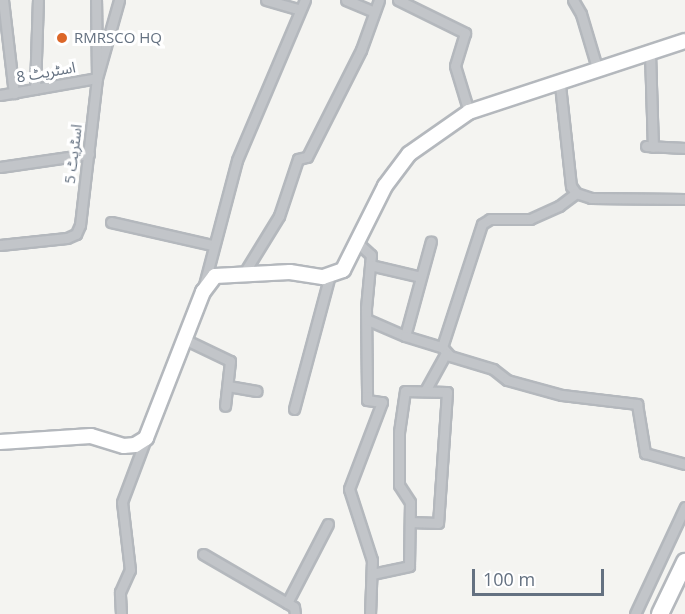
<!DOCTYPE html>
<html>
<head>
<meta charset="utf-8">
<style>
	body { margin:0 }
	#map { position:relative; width:685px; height:614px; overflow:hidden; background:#f4f4f1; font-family:"Open Sans","Noto Sans Arabic",sans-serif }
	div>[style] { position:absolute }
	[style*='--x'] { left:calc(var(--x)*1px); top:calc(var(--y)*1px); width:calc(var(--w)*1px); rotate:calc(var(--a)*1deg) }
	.roads { filter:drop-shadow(2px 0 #b4b8bd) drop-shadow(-2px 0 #b4b8bd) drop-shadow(0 2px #b4b8bd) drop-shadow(0 -2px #b4b8bd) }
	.street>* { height:9px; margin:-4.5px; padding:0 4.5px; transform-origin:4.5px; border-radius:4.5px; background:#c2c5c9 }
	.secondary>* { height:14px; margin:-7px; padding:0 7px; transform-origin:7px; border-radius:7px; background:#fff }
	.highway>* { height:16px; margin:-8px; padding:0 8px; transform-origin:8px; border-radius:8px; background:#fff }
	.dots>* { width:16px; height:16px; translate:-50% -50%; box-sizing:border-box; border:3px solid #fff; border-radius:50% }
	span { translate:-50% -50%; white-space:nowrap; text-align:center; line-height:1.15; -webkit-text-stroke:6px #fff; paint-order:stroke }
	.poi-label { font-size:15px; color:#647181 }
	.left { translate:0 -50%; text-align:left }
	.street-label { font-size:15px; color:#647181 }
	.scale { position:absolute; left:472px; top:569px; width:132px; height:27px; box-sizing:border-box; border:3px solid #647181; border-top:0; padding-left:8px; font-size:18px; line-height:21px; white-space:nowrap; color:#647181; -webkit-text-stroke:4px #fff; paint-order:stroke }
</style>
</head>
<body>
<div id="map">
	<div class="roads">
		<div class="street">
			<div style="--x:3;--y:0;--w:94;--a:83.3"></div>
			<div style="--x:266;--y:0;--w:35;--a:16"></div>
			<div style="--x:346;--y:0;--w:30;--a:23"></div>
			<div style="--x:398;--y:0;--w:75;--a:26.2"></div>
			<div style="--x:465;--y:33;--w:34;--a:107"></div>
			<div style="--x:455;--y:66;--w:48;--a:73.1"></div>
			<div style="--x:573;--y:0;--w:16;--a:60"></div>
			<div style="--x:581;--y:14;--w:59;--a:73.4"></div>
			<div style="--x:650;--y:53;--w:94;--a:88.2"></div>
			<div style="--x:560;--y:85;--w:102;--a:83.8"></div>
			<div style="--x:571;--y:186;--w:9;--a:54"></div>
			<div style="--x:576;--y:193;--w:16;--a:18"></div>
			<div style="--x:591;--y:198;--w:94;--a:0.6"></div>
			<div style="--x:35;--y:89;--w:89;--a:-88.1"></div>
			<div style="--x:0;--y:95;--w:98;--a:-9.9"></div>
			<div style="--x:97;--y:78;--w:81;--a:-74.2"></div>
			<div style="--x:646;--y:146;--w:39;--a:3"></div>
			<div style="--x:0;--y:167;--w:90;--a:-8.3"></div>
			<div style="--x:111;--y:222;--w:104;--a:12.8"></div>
			<div style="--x:359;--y:244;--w:16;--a:43"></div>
			<div style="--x:371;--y:255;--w:53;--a:95.4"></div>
			<div style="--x:366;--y:308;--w:88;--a:89.3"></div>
			<div style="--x:367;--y:396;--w:4;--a:90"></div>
			<div style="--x:367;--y:400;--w:15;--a:8"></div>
			<div style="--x:382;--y:402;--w:93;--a:110.8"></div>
			<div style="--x:349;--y:489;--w:75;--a:72.1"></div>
			<div style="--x:372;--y:560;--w:54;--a:92.1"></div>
			<div style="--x:0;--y:245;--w:67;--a:-6"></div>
			<div style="--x:67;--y:238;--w:10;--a:-24"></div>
			<div style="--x:76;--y:234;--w:10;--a:-66"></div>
			<div style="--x:80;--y:225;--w:148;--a:-83.4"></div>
			<div style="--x:97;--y:78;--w:78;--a:-90.7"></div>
			<div style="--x:370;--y:265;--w:52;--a:13.2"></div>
			<div style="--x:244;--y:273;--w:67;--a:-58.4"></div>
			<div style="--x:279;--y:216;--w:60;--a:-71.6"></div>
			<div style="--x:298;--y:159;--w:9;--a:-13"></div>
			<div style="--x:307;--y:157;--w:120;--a:-63.2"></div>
			<div style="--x:361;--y:50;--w:53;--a:-70.2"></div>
			<div style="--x:203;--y:289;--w:133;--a:-75.2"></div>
			<div style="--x:237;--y:160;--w:174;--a:-67"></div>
			<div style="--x:368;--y:320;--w:40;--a:23.4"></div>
			<div style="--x:405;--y:336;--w:98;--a:-74.7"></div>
			<div style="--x:405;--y:336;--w:39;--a:17"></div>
			<div style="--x:442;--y:347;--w:12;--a:48"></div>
			<div style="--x:450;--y:356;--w:45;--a:16.8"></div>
			<div style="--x:493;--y:369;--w:18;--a:38"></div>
			<div style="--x:507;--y:380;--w:57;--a:15.3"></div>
			<div style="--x:562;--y:395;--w:76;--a:6.8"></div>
			<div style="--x:637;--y:404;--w:50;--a:80.7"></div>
			<div style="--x:645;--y:453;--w:41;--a:15.4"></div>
			<div style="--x:184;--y:339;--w:51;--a:25.6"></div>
			<div style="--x:230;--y:361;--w:45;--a:96.3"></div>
			<div style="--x:442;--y:347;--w:129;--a:-72"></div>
			<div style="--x:482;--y:224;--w:9;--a:-32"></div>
			<div style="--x:490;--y:219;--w:40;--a:0"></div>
			<div style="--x:530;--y:219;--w:32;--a:-24"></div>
			<div style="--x:559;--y:206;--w:21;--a:-37"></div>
			<div style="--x:228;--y:386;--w:29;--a:10"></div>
			<div style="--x:425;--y:391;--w:43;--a:-61.1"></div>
			<div style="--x:294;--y:409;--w:139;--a:-75"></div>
			<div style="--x:203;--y:554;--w:105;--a:30.2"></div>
			<div style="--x:294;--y:607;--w:7;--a:82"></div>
			<div style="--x:372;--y:574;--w:38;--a:-12"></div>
			<div style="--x:409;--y:566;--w:64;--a:-89.1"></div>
			<div style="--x:410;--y:502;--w:20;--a:-123"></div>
			<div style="--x:399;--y:485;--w:53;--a:-90"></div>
			<div style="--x:399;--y:432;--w:41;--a:-81.7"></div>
			<div style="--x:405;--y:391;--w:42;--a:1.4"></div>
			<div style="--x:447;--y:392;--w:131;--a:93.9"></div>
			<div style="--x:438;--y:523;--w:28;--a:-178"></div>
			<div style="--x:287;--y:603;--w:89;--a:-62.6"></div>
			<div style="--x:121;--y:614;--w:22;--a:-93"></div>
			<div style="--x:120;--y:592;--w:24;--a:-66"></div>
			<div style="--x:130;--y:570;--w:68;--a:-96.7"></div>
			<div style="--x:122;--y:502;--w:68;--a:-69.4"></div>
			<div style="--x:635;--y:614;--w:118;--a:-65"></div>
		</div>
		<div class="secondary">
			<div style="--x:0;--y:442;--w:91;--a:-3.8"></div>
			<div style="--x:91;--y:436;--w:34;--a:17"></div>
			<div style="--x:124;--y:446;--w:11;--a:-5"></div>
			<div style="--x:135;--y:445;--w:13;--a:-32"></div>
			<div style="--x:146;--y:438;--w:157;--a:-68.7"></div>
			<div style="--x:203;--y:292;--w:20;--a:-53"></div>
			<div style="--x:215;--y:276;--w:75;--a:-3.1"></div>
			<div style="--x:290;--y:272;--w:33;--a:9"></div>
			<div style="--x:323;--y:277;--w:21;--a:-19"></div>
			<div style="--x:343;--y:270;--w:94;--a:-63.4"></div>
			<div style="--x:385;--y:186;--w:40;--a:-53"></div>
			<div style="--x:409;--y:154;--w:73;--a:-35"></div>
			<div style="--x:469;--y:112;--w:227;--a:-18.2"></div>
		</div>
		<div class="highway">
			<div style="--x:660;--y:614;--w:58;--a:-64.3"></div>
		</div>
	</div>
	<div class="dots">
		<div style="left:62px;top:38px;background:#dc6729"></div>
	</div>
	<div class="poi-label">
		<span class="left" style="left:74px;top:38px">RMRSCO HQ</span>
	</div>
	<div class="street-label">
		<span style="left:46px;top:72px;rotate:-10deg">اسٹریٹ 8</span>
		<span style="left:73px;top:154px;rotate:-83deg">اسٹریٹ 5</span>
	</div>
	<div class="scale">100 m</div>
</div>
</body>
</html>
